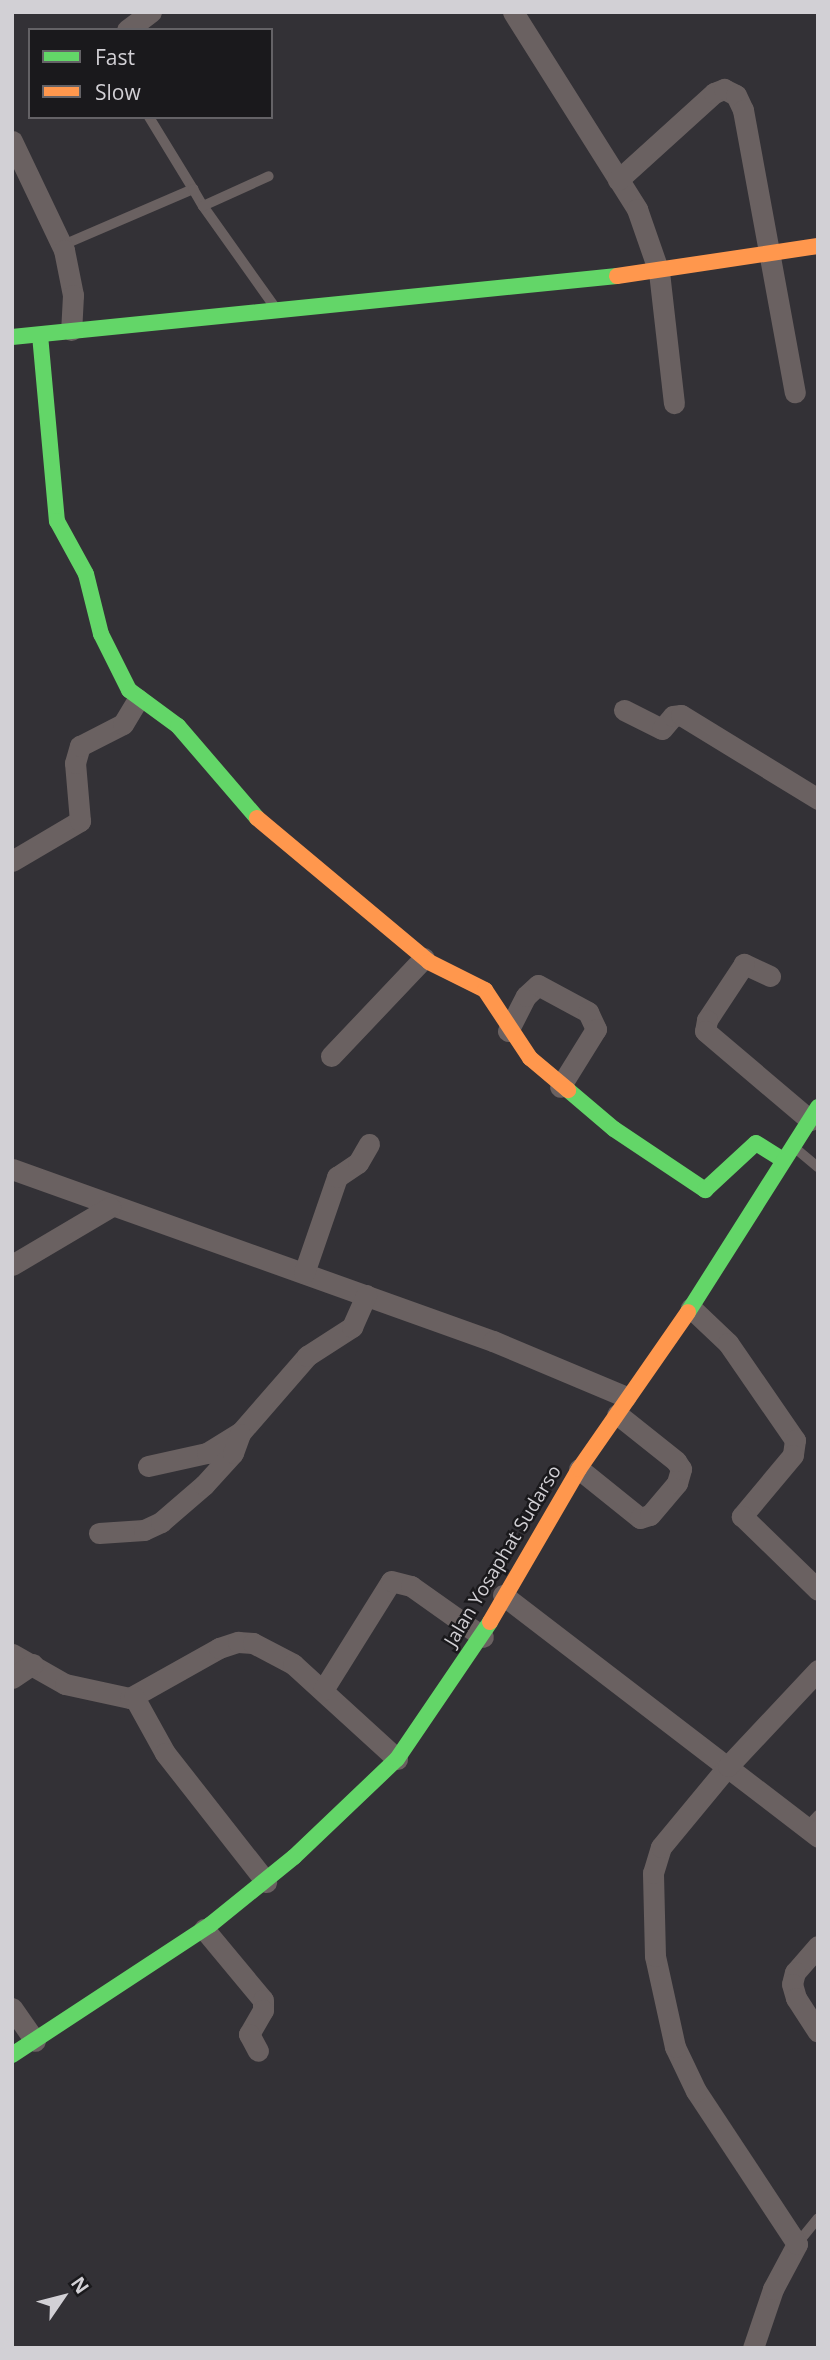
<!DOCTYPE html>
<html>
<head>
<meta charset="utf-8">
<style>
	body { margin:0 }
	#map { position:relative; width:830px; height:2360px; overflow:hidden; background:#333136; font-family:"Open Sans",sans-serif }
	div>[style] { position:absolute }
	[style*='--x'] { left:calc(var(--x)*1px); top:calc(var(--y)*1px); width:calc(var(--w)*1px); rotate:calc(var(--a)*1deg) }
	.lane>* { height:10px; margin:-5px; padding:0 5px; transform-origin:5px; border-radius:5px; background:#6a6161 }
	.street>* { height:21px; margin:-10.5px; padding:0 10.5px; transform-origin:10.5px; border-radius:10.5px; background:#6a6161 }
	.fast>* { height:16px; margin:-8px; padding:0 8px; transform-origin:8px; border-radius:8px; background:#63d668 }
	.slow>* { height:16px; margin:-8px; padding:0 8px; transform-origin:8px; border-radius:8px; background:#ff974d }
	span { translate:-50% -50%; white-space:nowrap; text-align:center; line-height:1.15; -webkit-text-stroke:5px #1a191c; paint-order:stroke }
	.street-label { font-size:19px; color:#d2d0d5 }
	.frame { position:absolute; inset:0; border:14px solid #d2d0d5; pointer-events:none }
	.legend { position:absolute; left:28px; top:28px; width:245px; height:91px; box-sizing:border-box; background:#1a191c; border:2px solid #646266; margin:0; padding:9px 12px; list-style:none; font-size:21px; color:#d2d0d5 }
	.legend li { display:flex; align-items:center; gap:14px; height:35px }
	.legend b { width:35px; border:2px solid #646266 }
	.north { position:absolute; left:28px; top:2262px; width:70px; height:70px; -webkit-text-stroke:5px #1a191c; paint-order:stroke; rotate:55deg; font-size:19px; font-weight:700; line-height:28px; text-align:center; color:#d2d0d5 }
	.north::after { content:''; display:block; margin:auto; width:24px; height:32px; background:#d2d0d5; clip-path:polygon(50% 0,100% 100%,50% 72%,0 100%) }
</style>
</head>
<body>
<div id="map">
	<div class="lane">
		<div style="--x:149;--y:117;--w:84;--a:58.6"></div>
		<div style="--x:203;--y:206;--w:123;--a:54.6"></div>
		<div style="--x:63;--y:245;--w:142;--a:-23.3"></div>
		<div style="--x:193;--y:189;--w:20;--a:60"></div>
		<div style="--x:203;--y:206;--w:72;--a:-24.4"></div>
		<div style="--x:795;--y:1148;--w:30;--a:40"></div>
		<div style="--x:806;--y:1828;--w:18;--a:-47"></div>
		<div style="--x:797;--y:2244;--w:33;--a:-51"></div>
	</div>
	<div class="street">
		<div style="--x:513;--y:12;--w:233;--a:57.8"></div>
		<div style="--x:637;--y:209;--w:67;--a:70.8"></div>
		<div style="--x:659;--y:272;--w:132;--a:83.5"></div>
		<div style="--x:127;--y:30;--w:30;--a:-37"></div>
		<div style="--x:12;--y:141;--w:121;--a:64.5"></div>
		<div style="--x:64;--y:250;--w:46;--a:78.7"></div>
		<div style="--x:73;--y:295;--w:35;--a:93"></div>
		<div style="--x:618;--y:180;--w:130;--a:-42.2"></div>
		<div style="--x:714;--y:93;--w:11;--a:-22"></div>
		<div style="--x:724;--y:89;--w:13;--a:27"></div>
		<div style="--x:736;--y:95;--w:17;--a:65"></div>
		<div style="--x:743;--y:110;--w:287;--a:79.6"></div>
		<div style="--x:624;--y:710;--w:42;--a:26.6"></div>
		<div style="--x:662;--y:729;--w:17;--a:-50"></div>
		<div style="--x:673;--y:716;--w:8;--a:-7"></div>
		<div style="--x:681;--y:715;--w:161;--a:31.5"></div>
		<div style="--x:12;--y:861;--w:79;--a:-30.5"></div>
		<div style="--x:80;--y:821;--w:58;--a:-94.9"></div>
		<div style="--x:75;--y:763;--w:18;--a:-74"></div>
		<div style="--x:80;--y:746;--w:48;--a:-27.1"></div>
		<div style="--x:123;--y:724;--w:29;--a:-59"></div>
		<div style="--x:770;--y:976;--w:29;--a:-155"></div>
		<div style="--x:744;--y:964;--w:67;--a:123.5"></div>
		<div style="--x:707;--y:1020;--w:11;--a:100"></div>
		<div style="--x:705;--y:1031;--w:138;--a:40.3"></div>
		<div style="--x:508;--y:1031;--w:39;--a:-63"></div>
		<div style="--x:526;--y:996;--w:16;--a:-43"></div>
		<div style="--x:538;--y:985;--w:57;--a:28.4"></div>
		<div style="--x:588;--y:1012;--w:19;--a:65"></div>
		<div style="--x:596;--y:1029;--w:68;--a:121.8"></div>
		<div style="--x:331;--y:1056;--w:135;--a:-46.5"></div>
		<div style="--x:12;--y:1169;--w:511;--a:19.68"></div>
		<div style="--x:493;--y:1341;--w:144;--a:22.8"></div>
		<div style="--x:12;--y:1265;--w:114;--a:-30.6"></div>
		<div style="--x:304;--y:1273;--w:102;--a:-71"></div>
		<div style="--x:337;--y:1177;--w:25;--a:-34"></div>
		<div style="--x:358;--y:1163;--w:22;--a:-60"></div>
		<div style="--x:691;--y:1308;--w:51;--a:43.4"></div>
		<div style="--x:728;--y:1343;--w:118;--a:55.4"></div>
		<div style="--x:795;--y:1440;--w:15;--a:98"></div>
		<div style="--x:793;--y:1455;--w:80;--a:129.9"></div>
		<div style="--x:742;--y:1516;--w:106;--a:44.2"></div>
		<div style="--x:148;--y:1466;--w:60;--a:-12.4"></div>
		<div style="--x:207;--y:1453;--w:40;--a:-32"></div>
		<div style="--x:241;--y:1432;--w:101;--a:-49"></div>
		<div style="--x:307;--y:1356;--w:54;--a:-32.8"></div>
		<div style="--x:352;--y:1327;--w:35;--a:-66"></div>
		<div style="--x:579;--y:1469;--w:78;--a:38.8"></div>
		<div style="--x:640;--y:1518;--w:10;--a:-17"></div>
		<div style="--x:650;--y:1515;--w:42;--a:-49.8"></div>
		<div style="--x:677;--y:1483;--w:15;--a:-74"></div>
		<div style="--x:681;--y:1469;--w:9;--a:-122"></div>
		<div style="--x:676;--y:1461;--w:75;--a:-141.5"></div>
		<div style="--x:99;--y:1533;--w:45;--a:-3.8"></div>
		<div style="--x:144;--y:1530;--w:19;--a:-25"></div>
		<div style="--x:161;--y:1522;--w:57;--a:-40.7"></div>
		<div style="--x:204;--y:1485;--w:43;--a:-47.8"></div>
		<div style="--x:233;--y:1453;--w:20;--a:-70"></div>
		<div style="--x:503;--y:1595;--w:397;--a:37.5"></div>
		<div style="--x:12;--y:1654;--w:61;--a:29.5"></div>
		<div style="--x:65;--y:1684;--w:66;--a:12.2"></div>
		<div style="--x:130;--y:1698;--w:102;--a:-29.3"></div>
		<div style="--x:219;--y:1648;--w:20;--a:-18"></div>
		<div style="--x:238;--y:1642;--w:15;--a:4"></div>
		<div style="--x:253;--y:1643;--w:45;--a:27.7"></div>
		<div style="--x:293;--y:1664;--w:141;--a:42.4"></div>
		<div style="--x:12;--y:1678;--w:25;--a:-34"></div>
		<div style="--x:323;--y:1690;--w:128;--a:-58"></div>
		<div style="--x:391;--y:1581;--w:21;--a:14"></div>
		<div style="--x:411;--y:1586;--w:88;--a:35.3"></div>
		<div style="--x:134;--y:1697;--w:64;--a:61"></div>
		<div style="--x:165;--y:1753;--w:164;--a:51.9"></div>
		<div style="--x:204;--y:1929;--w:92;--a:50.3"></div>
		<div style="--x:263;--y:2000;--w:10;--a:90"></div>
		<div style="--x:263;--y:2010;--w:28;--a:120"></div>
		<div style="--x:249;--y:2034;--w:19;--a:62"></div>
		<div style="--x:818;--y:1946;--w:35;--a:131"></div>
		<div style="--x:795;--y:1972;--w:12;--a:104"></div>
		<div style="--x:792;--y:1984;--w:15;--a:74"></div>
		<div style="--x:796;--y:1998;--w:40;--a:57.1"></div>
		<div style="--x:12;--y:2008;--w:40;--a:55.1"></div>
		<div style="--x:753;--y:2348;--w:62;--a:-71.3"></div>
		<div style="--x:773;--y:2289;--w:51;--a:-61.9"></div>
		<div style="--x:797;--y:2244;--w:183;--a:-123.4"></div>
		<div style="--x:696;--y:2091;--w:49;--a:-115.5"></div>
		<div style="--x:675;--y:2047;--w:93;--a:-102.4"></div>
		<div style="--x:655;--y:1956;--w:83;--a:-91.4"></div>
		<div style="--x:653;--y:1873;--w:27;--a:-73"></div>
		<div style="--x:661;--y:1847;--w:105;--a:-50.4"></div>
		<div style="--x:728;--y:1766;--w:132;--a:-46.8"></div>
	</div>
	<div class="fast">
		<div style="--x:40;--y:335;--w:187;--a:84.8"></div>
		<div style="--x:57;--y:521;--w:60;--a:61.3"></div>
		<div style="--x:86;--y:574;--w:62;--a:76"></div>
		<div style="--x:101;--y:634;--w:63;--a:63.4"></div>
		<div style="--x:129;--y:690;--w:61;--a:36.3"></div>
		<div style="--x:178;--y:726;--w:121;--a:49.3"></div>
		<div style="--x:12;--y:337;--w:608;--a:-5.76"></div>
		<div style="--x:568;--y:1090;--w:60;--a:40.3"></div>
		<div style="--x:614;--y:1129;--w:110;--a:33.8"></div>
		<div style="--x:705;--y:1190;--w:69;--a:-42.7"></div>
		<div style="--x:756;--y:1143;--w:32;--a:32"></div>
		<div style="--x:688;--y:1312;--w:243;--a:-57.6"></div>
		<div style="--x:12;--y:2055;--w:237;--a:-33.3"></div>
		<div style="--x:210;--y:1925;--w:108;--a:-39"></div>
		<div style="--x:294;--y:1857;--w:142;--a:-43.6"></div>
		<div style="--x:397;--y:1759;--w:166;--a:-55.8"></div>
	</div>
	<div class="slow">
		<div style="--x:617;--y:276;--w:203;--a:-8.5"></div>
		<div style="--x:257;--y:818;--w:224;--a:39.9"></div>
		<div style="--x:429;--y:962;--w:63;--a:26.6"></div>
		<div style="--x:485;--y:990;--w:82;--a:56.5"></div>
		<div style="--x:530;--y:1058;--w:50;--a:40.1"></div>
		<div style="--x:490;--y:1622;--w:177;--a:-59.8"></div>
		<div style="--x:579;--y:1469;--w:191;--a:-55.2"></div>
	</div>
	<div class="street-label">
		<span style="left:503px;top:1556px;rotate:-59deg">Jalan Yosaphat Sudarso</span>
	</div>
	<div class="frame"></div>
	<ul class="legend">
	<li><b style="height:9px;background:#63d668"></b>Fast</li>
	<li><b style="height:9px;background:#ff974d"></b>Slow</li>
	</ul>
	<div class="north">N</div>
</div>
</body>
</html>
